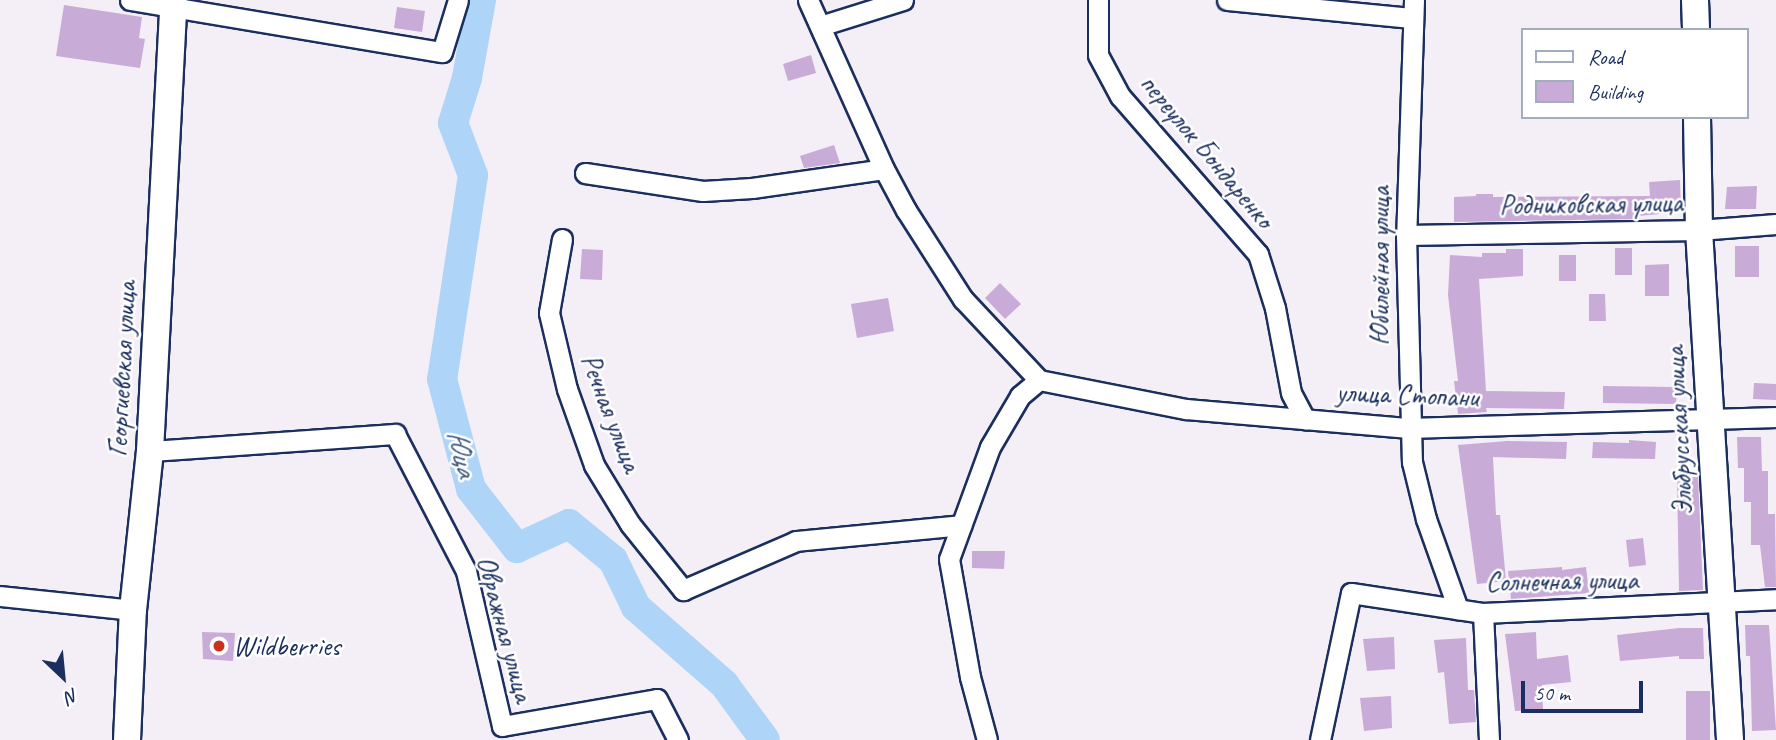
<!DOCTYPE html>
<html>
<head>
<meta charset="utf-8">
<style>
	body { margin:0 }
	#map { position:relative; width:1776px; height:740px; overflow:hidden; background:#f4eef7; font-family:Caveat,sans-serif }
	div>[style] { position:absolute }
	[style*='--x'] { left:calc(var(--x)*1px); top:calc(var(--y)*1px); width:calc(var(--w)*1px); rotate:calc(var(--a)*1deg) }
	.river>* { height:30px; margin:-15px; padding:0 15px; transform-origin:15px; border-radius:15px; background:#aed5f8 }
	.building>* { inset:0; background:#c9abd8 }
	.roads { filter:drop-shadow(2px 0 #1b2f5e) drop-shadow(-2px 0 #1b2f5e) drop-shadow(0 2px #1b2f5e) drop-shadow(0 -2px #1b2f5e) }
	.street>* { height:19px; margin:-9.5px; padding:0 9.5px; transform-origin:9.5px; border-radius:9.5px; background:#fff }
	.secondary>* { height:26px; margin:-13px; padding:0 13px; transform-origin:13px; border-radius:13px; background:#fff }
	.dots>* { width:19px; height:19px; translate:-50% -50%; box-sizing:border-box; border:4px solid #fff; border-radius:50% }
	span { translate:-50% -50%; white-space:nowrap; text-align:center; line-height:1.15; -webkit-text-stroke:5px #fff; paint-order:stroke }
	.street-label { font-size:28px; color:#1b2f5e }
	.poi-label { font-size:28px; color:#1b2f5e }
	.left { translate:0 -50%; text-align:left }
	.water-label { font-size:30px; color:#405884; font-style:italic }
	.legend { position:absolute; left:1521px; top:28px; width:228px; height:91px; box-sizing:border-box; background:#fff; border:2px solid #a4acbf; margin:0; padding:9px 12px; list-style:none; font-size:21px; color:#1b2f5e }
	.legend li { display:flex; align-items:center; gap:14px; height:35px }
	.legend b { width:35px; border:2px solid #a4acbf }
	.north { position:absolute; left:28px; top:642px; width:70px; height:70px; -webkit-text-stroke:5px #fff; paint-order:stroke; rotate:154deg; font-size:19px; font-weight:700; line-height:28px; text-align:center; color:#1b2f5e }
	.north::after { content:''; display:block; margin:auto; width:24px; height:32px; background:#1b2f5e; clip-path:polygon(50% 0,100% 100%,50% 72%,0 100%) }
	.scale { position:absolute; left:1521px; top:681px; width:122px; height:32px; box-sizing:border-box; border:4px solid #1b2f5e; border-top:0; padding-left:9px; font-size:21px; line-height:24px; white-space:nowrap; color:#1b2f5e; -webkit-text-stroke:5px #fff; paint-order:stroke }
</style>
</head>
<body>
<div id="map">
	<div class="river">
		<div style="--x:481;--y:0;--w:79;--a:100.2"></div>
		<div style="--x:467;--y:78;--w:47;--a:107.3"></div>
		<div style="--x:453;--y:123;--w:56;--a:69"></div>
		<div style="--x:473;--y:175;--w:206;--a:98.6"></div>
		<div style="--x:442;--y:379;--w:114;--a:75.2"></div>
		<div style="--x:471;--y:489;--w:75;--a:52.1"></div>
		<div style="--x:517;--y:548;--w:57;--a:-24.8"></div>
		<div style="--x:569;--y:524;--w:57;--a:39.3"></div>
		<div style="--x:613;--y:560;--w:52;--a:63.9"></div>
		<div style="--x:636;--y:607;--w:117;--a:41.2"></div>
		<div style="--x:724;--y:684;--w:69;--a:53.8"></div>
	</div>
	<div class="building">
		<div style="clip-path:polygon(64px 5px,142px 17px,139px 38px,145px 39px,140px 68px,56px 56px)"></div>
		<div style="clip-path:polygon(397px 7px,425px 11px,422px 32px,394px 28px)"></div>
		<div style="clip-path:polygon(811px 55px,816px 73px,788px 81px,783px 64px)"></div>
		<div style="clip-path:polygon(834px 145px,840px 163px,804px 168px,800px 156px)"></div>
		<div style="clip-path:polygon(1680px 180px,1681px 212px,1638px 216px,1638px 219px,1454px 222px,1454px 197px,1476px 196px,1476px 194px,1493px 194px,1493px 197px,1650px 196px,1649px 182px)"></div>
		<div style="clip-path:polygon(1757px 186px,1756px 209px,1725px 209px,1727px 187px)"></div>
		<div style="clip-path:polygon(1735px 246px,1759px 246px,1759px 277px,1735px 277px)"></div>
		<div style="clip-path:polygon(1615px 248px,1632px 248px,1632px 275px,1615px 275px)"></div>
		<div style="clip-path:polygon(582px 249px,603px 250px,602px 280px,580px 279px)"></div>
		<div style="clip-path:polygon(1506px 249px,1523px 249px,1523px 276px,1479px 279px,1486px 391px,1565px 392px,1564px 409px,1486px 408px,1487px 412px,1458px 414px,1454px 381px,1458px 381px,1448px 295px,1450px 255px,1482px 257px,1482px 253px,1506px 253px)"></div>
		<div style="clip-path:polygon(1559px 255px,1576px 255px,1576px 281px,1559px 281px)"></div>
		<div style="clip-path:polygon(1669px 264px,1669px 296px,1645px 296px,1645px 265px)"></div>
		<div style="clip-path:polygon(1000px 283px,1021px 304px,1005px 319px,985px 298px)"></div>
		<div style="clip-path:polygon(1589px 294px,1605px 294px,1606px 321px,1589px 321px)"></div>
		<div style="clip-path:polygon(888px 298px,894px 331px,857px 338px,851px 304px)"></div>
		<div style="clip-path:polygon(1754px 383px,1776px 384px,1776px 400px,1753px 399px)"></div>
		<div style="clip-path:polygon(1603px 386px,1677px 387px,1676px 404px,1603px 403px)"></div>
		<div style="clip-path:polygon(1737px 437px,1761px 437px,1762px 471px,1768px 471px,1768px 514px,1775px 514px,1776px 587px,1765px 587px,1760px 545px,1751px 545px,1751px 502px,1744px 502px,1744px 468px,1738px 468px)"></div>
		<div style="clip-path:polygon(1629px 440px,1656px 442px,1655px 459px,1592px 458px,1593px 442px,1629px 443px)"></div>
		<div style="clip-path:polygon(1507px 441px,1567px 442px,1566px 459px,1493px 457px,1496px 515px,1500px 515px,1506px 581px,1477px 584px,1458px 445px)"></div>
		<div style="clip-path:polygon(1698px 477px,1703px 590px,1679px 591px,1677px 478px)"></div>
		<div style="clip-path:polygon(1643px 538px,1646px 565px,1629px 567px,1626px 540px)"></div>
		<div style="clip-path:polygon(972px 551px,1005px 551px,1004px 569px,972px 568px)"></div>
		<div style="clip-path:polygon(1562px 567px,1562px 570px,1586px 567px,1589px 593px,1511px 599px,1508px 571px)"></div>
		<div style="clip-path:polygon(1745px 625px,1769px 625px,1776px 730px,1752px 731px,1750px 656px,1746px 656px)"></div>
		<div style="clip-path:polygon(1679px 628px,1703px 628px,1704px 659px,1679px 659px,1679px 656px,1620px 661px,1617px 635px)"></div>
		<div style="clip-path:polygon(202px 632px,235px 633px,233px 661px,203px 659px)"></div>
		<div style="clip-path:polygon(1536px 632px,1537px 659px,1568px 655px,1571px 682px,1542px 685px,1543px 709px,1515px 711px,1505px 634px)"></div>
		<div style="clip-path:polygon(1394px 637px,1395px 669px,1367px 671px,1363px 639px)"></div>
		<div style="clip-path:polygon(1466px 638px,1468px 690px,1474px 690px,1476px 722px,1449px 724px,1444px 672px,1438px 673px,1434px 640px)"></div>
		<div style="clip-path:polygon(1686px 691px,1710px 691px,1710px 740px,1686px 740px)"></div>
		<div style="clip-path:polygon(1391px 696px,1392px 728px,1364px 731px,1360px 698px)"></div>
	</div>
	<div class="roads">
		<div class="street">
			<div style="--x:130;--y:0;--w:316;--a:9.5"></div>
			<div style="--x:442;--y:52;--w:54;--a:-72.9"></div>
			<div style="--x:808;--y:0;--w:185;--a:65.8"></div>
			<div style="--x:884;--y:169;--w:47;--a:61.8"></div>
			<div style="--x:906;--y:210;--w:106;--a:57.4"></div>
			<div style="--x:963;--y:299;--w:111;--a:46.8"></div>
			<div style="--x:1039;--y:380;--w:25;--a:140"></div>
			<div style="--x:1020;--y:396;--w:59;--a:120.5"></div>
			<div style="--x:990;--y:447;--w:119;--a:110.1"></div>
			<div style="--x:949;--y:559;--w:120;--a:79.9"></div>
			<div style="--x:970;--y:677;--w:65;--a:74.9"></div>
			<div style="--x:1098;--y:0;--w:55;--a:90"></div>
			<div style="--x:1098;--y:55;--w:47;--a:61.8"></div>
			<div style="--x:1120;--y:96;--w:210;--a:48.9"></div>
			<div style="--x:1258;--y:254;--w:57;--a:72.5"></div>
			<div style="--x:1275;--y:308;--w:86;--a:79.3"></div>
			<div style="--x:1291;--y:393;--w:30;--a:62"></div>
			<div style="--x:1227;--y:0;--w:186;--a:5.6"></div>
			<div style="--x:1414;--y:0;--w:235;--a:91.9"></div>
			<div style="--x:1406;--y:235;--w:227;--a:88.5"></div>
			<div style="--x:1412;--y:462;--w:59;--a:76.2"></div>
			<div style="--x:1426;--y:519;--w:96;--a:70.4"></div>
			<div style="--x:820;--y:26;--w:87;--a:-17.4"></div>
			<div style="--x:585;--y:173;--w:119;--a:8.7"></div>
			<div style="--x:703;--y:191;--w:49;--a:-3.5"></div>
			<div style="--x:752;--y:188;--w:133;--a:-8.2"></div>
			<div style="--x:1406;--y:235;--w:293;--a:-1"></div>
			<div style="--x:1699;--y:230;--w:77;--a:-4.5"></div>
			<div style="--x:562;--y:239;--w:75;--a:100"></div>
			<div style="--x:549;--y:313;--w:78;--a:76.7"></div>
			<div style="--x:567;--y:389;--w:81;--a:70.4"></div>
			<div style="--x:594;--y:465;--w:69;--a:58.6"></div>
			<div style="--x:630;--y:524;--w:85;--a:51.2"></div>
			<div style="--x:683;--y:590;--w:123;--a:-23.4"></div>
			<div style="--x:796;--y:541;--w:166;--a:-5.5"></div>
			<div style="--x:1039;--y:380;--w:150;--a:11.2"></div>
			<div style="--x:1186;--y:409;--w:224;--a:4.9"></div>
			<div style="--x:1409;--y:428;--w:367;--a:-1.7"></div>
			<div style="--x:150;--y:451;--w:246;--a:-4"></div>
			<div style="--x:395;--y:434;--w:154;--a:62.6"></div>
			<div style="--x:466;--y:571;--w:159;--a:76.9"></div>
			<div style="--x:502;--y:726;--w:157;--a:-9.9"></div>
			<div style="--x:657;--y:699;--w:46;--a:62.9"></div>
			<div style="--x:0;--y:596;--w:134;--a:6"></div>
			<div style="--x:1483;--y:613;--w:127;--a:87.3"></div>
			<div style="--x:1320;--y:740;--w:150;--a:-78.1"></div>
			<div style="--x:1351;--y:593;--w:134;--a:8.6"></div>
			<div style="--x:1483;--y:613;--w:293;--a:-2.7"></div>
		</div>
		<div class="secondary">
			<div style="--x:1695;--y:0;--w:30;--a:88"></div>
			<div style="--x:1697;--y:117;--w:113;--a:89"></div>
			<div style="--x:1699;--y:230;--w:511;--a:86.52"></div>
			<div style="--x:127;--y:740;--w:130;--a:-87.4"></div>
			<div style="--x:133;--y:610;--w:160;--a:-83.9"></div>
			<div style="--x:150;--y:451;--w:452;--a:-87"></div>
		</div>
	</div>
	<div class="dots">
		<div style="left:219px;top:646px;background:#c8321e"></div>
	</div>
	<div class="street-label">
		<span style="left:1207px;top:151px;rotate:50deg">переулок Бондаренко</span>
		<span style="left:1591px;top:204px;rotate:-1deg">Родниковская улица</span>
		<span style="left:1380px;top:266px;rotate:-90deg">Юбилейная улица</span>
		<span style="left:122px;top:369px;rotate:-87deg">Георгиевская улица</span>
		<span style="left:1407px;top:395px;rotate:2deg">улица Стопани</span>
		<span style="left:611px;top:413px;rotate:69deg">Речная улица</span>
		<span style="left:1679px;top:431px;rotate:-93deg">Эльбрусская улица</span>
		<span style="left:1562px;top:581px;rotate:-1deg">Солнечная улица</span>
		<span style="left:505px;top:629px;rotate:75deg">Овражная улица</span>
	</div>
	<div class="poi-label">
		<span class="left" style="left:233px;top:646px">Wildberries</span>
	</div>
	<div class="water-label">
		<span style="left:462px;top:453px;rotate:75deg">Юца</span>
	</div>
	<ul class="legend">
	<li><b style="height:9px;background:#fff"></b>Road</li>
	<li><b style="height:19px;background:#c9abd8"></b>Building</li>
	</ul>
	<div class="north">N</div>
	<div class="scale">50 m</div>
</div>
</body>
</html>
